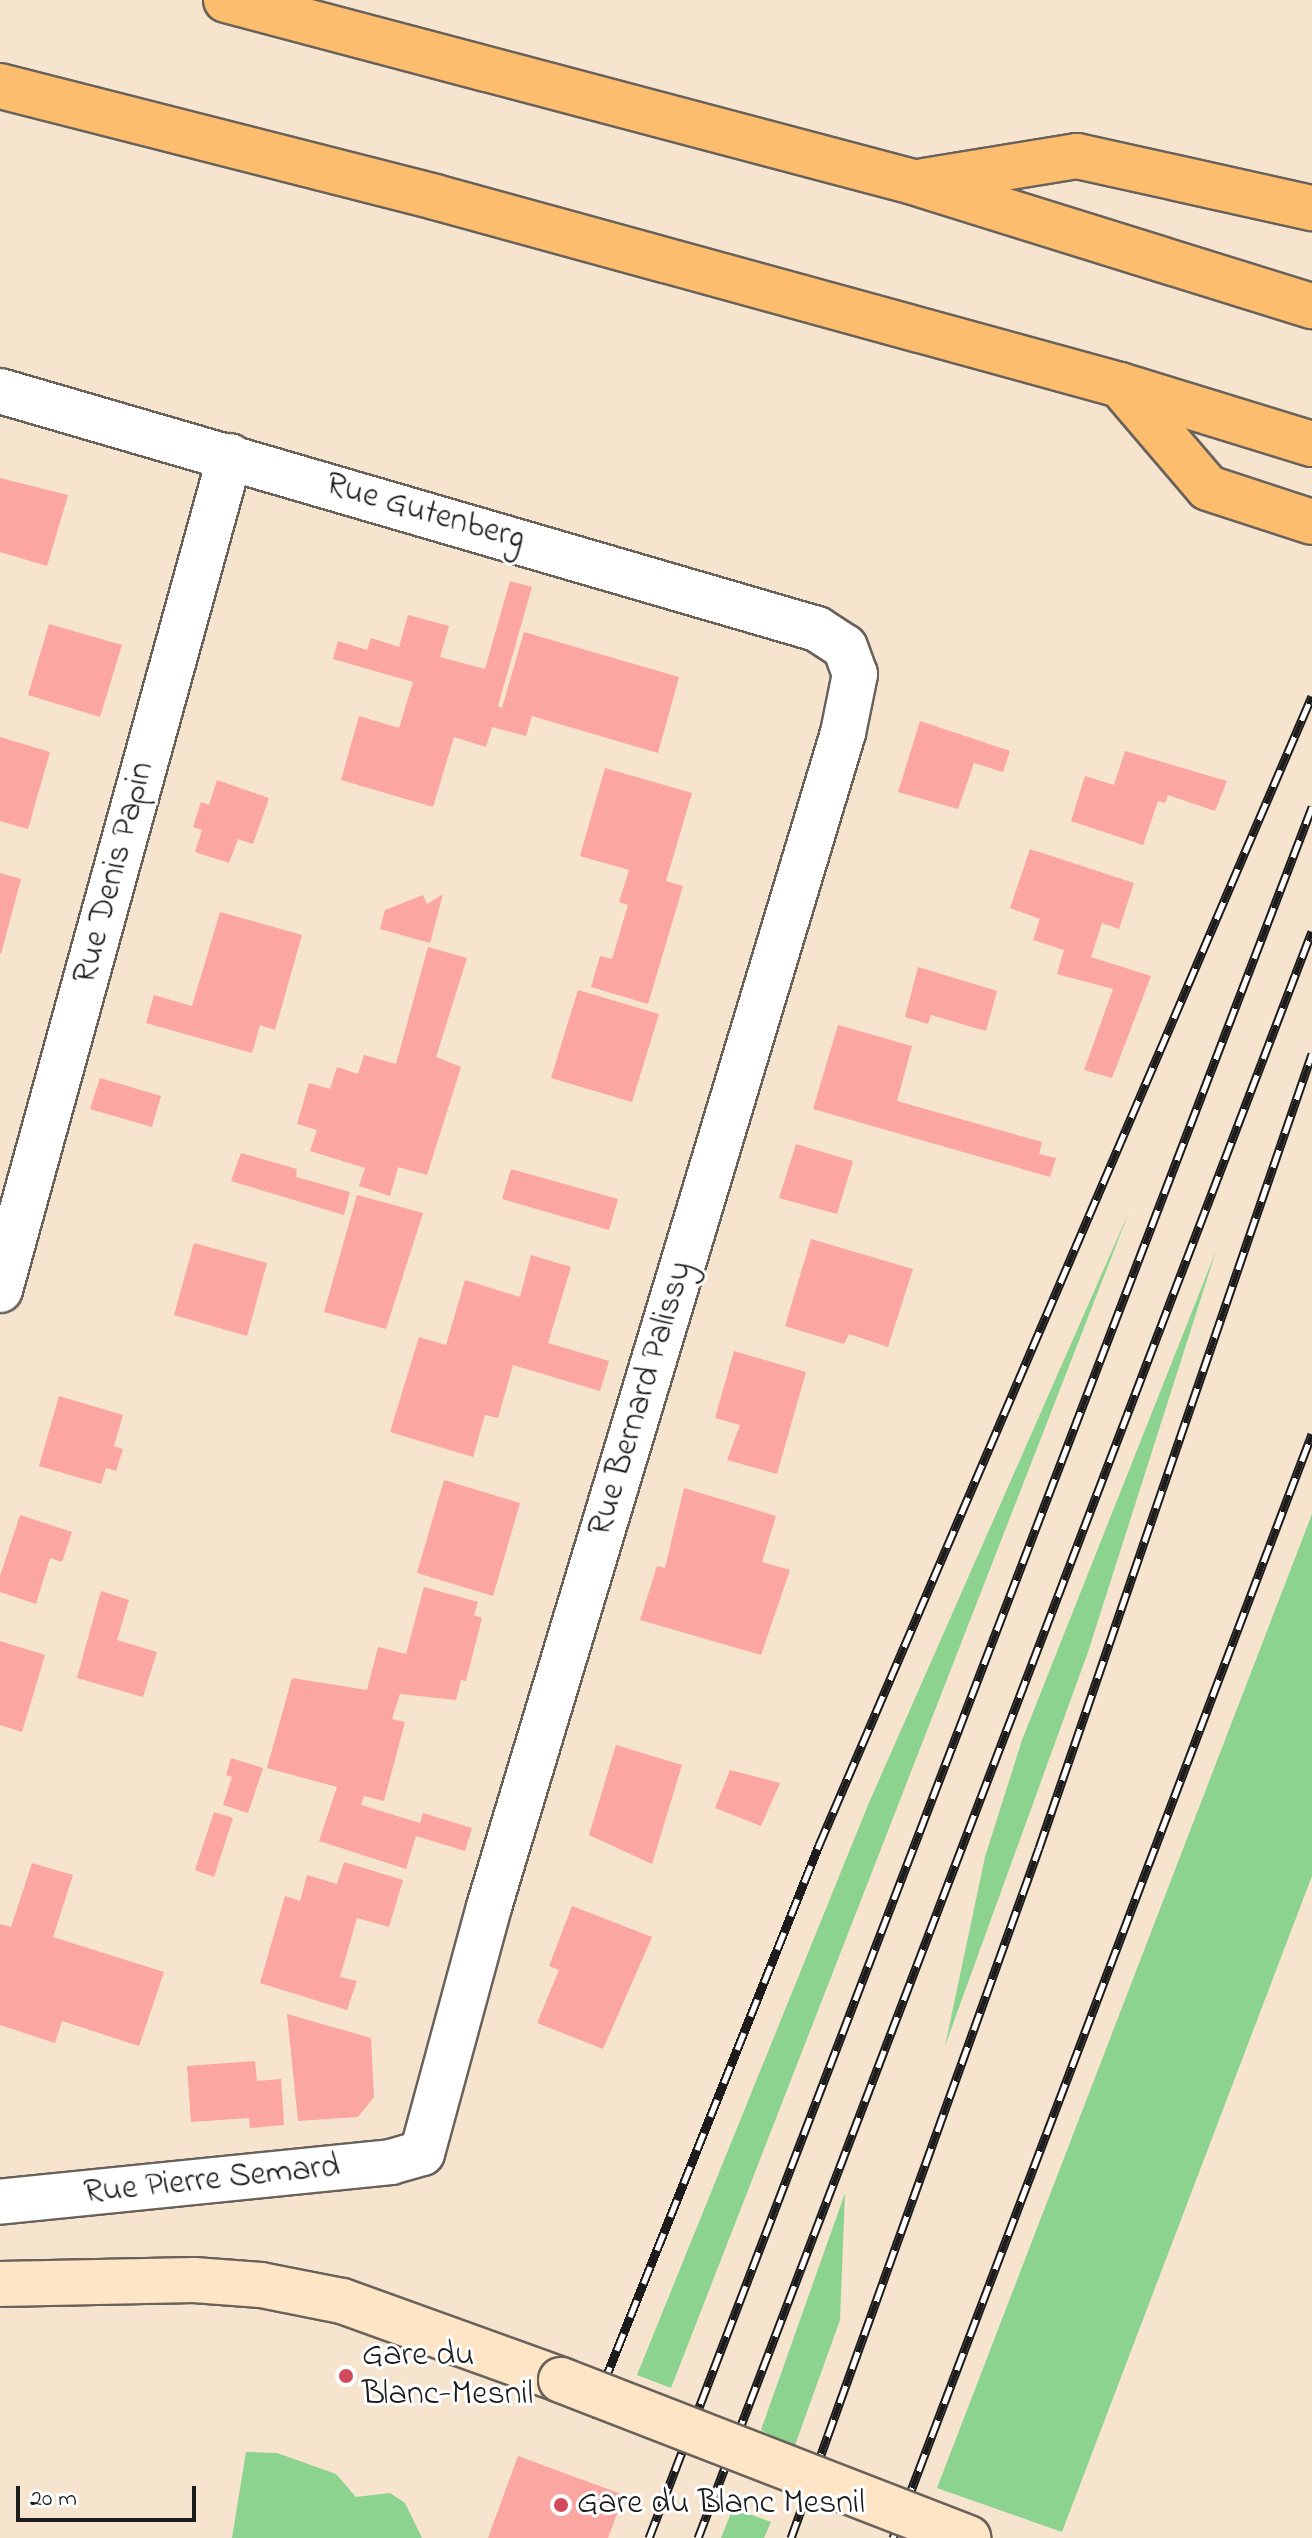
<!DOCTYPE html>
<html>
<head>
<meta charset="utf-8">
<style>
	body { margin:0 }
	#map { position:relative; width:1312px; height:2538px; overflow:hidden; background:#f7e4cf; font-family:"Indie Flower",sans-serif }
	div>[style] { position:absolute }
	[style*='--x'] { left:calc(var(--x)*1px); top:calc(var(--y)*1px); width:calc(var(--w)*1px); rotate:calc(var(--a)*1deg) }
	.green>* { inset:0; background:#8bd38e }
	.building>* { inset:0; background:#fca6a1 }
	.roads { filter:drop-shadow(2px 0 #69625b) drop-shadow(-2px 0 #69625b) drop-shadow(0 2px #69625b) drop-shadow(0 -2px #69625b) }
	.street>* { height:44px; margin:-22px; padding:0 22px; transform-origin:22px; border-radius:22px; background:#fff }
	.secondary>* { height:44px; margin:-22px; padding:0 22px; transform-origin:22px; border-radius:22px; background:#fee5c5 }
	.highway>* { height:44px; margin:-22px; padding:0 22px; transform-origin:22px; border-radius:22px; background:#fcbd6f }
	.rail>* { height:9px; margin-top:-4.5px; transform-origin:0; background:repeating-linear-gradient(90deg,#fff 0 18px,#1c1c1c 0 36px); box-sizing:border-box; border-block:2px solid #1c1c1c }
	.bridges { filter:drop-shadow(2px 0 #69625b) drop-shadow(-2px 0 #69625b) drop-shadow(0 2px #69625b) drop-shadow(0 -2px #69625b) }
	.secondary-bridge>* { height:44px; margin:-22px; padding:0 22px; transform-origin:22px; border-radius:22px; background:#fee5c5 }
	.dots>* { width:22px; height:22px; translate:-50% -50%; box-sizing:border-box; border:4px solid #fff; border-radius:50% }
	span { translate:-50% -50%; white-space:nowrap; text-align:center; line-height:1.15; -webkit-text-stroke:6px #fff; paint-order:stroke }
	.street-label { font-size:34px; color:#1c1c1c }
	.poi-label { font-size:34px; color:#1c1c1c }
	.left { translate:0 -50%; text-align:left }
	.scale { position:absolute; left:16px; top:2486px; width:180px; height:36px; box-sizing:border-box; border:4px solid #1c1c1c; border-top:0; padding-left:10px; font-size:24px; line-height:28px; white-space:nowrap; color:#1c1c1c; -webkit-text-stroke:6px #fff; paint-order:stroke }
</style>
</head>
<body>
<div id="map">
	<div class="green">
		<div style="clip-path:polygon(1129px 1212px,671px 2388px,637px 2375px,868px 1805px)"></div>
		<div style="clip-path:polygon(1216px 1251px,1088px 1652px,945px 2046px,985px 1857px,1022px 1740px)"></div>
		<div style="clip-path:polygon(1312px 1514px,1312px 1876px,1062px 2532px,937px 2488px)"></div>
		<div style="clip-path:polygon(845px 2193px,840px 2320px,794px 2448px,761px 2430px)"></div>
		<div style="clip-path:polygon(246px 2452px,277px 2453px,336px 2474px,356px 2497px,390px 2493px,405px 2503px,422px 2538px,232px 2538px)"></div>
		<div style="clip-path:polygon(733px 2508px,771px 2522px,764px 2538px,721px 2538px)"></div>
	</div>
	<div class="building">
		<div style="clip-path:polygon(0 478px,68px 495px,47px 566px,0 552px)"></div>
		<div style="clip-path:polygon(510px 581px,532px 587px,498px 706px,502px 708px,524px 632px,679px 677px,658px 753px,532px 716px,526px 736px,492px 727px,486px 747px,454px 737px,433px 807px,341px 780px,359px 716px,399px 728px,413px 682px,333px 659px,338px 641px,367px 650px,371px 638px,399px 647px,408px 615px,449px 626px,440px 657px,485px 669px)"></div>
		<div style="clip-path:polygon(49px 624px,122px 645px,100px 717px,28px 695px)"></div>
		<div style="clip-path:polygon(920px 721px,1010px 751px,1003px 772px,974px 763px,958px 809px,898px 792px)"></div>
		<div style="clip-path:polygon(0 737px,50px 752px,28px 829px,0 821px)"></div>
		<div style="clip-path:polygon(1125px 751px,1227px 781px,1215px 811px,1168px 795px,1165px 803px,1158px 801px,1143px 845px,1071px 821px,1085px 776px,1114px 785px)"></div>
		<div style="clip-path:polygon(605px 768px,692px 793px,666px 881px,683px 886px,648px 1004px,591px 987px,600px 956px,612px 959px,628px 905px,619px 902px,629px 870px,580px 856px)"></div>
		<div style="clip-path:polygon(217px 780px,269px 798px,253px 844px,238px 839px,229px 863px,195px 852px,202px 830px,193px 827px,201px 802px,209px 805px)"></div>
		<div style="clip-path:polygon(1030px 849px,1134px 883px,1119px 929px,1102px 923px,1091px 957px,1151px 976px,1112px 1078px,1084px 1070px,1113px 989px,1057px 974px,1064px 950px,1033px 940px,1040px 919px,1010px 908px)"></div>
		<div style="clip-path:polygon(0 873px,21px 879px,1px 954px,0 954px)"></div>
		<div style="clip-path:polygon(443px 894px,430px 943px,380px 929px,385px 910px,423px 895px,427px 904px)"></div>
		<div style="clip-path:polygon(220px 912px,302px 935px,275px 1030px,260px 1025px,252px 1053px,146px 1023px,154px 995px,192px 1006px)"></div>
		<div style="clip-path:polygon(428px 947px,467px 958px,436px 1057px,461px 1067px,427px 1175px,398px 1167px,390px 1196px,359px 1186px,365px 1168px,310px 1151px,317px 1130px,297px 1124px,309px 1083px,330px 1089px,337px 1067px,358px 1074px,364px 1055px,396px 1064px)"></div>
		<div style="clip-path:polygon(918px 967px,997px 991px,986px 1031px,931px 1015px,928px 1024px,905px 1017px)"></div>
		<div style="clip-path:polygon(578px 990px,659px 1014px,632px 1102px,551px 1078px)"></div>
		<div style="clip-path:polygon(838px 1025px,912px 1046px,897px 1101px,1042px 1142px,1039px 1154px,1056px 1158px,1050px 1177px,813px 1109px)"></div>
		<div style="clip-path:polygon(100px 1078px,161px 1096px,152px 1127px,90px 1109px)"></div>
		<div style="clip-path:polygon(796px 1144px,853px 1161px,837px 1214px,779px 1198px)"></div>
		<div style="clip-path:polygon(241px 1153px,297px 1169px,296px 1177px,350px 1192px,344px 1215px,231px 1181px)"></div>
		<div style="clip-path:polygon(511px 1169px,618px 1199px,609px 1230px,502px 1199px)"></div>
		<div style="clip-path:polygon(357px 1195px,423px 1213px,386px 1329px,324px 1312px)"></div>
		<div style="clip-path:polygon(811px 1239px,913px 1269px,888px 1347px,849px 1334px,844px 1344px,785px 1326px)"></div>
		<div style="clip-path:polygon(194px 1243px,267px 1263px,247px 1336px,174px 1315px)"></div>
		<div style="clip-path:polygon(531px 1255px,571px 1267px,548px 1343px,609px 1361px,600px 1391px,513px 1365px,498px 1418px,485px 1415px,473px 1457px,390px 1432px,419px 1337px,446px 1345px,465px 1280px,520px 1297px)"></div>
		<div style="clip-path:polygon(734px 1351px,806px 1372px,777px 1474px,727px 1460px,740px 1425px,715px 1418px)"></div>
		<div style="clip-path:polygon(59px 1396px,123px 1415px,114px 1446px,123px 1449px,116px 1471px,106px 1468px,101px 1484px,39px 1466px)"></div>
		<div style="clip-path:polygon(444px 1480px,520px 1503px,493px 1596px,417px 1573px)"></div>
		<div style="clip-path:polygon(684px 1488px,776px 1516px,762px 1562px,790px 1570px,761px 1655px,640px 1620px,657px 1566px,665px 1568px)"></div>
		<div style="clip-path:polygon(20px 1515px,72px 1532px,62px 1562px,50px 1558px,36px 1604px,0 1592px,0 1576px)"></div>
		<div style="clip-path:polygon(424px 1587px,478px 1602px,474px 1615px,482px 1618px,466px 1681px,461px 1680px,456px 1700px,400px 1694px,392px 1719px,405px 1722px,384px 1801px,364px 1796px,361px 1805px,420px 1823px,423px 1813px,472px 1828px,465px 1851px,416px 1836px,406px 1869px,319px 1841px,337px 1787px,267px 1768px,292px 1678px,367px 1690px,378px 1647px,406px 1654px)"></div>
		<div style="clip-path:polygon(101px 1591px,129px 1600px,117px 1640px,157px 1652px,143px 1697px,77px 1678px)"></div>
		<div style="clip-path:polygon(0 1641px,45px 1655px,22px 1732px,0 1725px)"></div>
		<div style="clip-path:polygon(616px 1745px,682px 1765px,652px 1864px,589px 1835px)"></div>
		<div style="clip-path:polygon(231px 1758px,263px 1768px,248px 1813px,223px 1805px,232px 1777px,226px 1775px)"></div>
		<div style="clip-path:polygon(730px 1770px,780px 1783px,761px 1826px,715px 1808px)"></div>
		<div style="clip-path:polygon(214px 1812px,233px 1818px,214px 1877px,195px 1870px)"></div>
		<div style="clip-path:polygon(344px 1862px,403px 1880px,389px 1927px,357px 1918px,340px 1977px,357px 1981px,347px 2010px,260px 1983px,285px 1896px,300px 1901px,307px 1875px,337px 1884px)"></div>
		<div style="clip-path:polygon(32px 1863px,73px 1875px,53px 1937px,164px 1972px,139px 2046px,62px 2021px,55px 2043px,0 2025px,0 1924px,11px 1927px)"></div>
		<div style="clip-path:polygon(572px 1906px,652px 1937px,603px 2049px,537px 2023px,559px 1970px,549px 1966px)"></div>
		<div style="clip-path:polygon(287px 2014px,371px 2038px,374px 2097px,358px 2117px,298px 2121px)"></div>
		<div style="clip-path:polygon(255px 2061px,257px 2081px,281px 2079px,284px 2125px,250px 2128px,249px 2118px,191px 2122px,187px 2066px)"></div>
		<div style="clip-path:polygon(518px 2456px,624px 2495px,608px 2538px,488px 2538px)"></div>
	</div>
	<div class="roads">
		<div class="street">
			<div style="--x:0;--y:391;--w:851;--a:16.24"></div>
			<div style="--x:817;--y:629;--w:33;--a:33"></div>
			<div style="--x:845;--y:647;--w:29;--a:70"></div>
			<div style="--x:855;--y:674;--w:60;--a:101.5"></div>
			<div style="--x:843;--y:733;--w:1226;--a:106.78"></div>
			<div style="--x:489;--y:1907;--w:255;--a:105.2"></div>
			<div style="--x:422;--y:2153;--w:32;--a:164"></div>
			<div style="--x:391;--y:2162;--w:393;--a:174.2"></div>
			<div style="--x:0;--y:1290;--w:865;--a:-74.58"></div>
		</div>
		<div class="secondary">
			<div style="--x:0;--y:2284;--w:194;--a:-1.2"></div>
			<div style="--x:194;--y:2280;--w:67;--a:4.3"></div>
			<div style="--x:261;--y:2285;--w:83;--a:11.2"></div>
			<div style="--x:342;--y:2301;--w:233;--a:19.8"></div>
		</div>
		<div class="highway">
			<div style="--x:226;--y:0;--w:711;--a:14.84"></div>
			<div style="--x:913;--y:182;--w:418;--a:17.3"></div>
			<div style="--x:0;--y:86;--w:449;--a:14.3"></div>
			<div style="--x:435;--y:197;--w:710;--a:15.35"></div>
			<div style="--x:1120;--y:385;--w:201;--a:17.1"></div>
			<div style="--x:924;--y:181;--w:155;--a:-9.3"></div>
			<div style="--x:1077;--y:156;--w:241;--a:12.5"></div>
			<div style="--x:1120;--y:385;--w:135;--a:49.5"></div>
			<div style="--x:1208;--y:488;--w:109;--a:18.1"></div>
		</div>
	</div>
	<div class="rail">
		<div style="--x:590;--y:2417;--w:616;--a:-68.18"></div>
		<div style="--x:819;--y:1845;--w:1250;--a:-66.78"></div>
		<div style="--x:649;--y:2538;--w:1854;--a:-69.04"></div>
		<div style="--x:698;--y:2538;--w:1720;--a:-69.09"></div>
		<div style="--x:791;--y:2538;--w:733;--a:-70.23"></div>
		<div style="--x:1039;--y:1848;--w:840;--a:-71.03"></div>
		<div style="--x:893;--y:2538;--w:1181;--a:-69.22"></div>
	</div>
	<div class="bridges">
		<div class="secondary-bridge">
			<div style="--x:561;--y:2380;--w:437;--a:21.2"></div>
		</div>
	</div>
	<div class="dots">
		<div style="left:346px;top:2376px;background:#d1495b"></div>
		<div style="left:561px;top:2505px;background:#d1495b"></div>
	</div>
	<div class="street-label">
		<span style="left:425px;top:513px;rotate:16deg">Rue Gutenberg</span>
		<span style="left:115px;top:873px;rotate:-75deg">Rue Denis Papin</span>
		<span style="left:642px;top:1399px;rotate:-73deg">Rue Bernard Palissy</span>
		<span style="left:212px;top:2181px;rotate:-6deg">Rue Pierre Semard</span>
	</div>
	<div class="poi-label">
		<span class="left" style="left:362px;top:2376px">Gare du<br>Blanc-Mesnil</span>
		<span class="left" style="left:577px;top:2505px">Gare du Blanc Mesnil</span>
	</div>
	<div class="scale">20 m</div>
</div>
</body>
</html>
